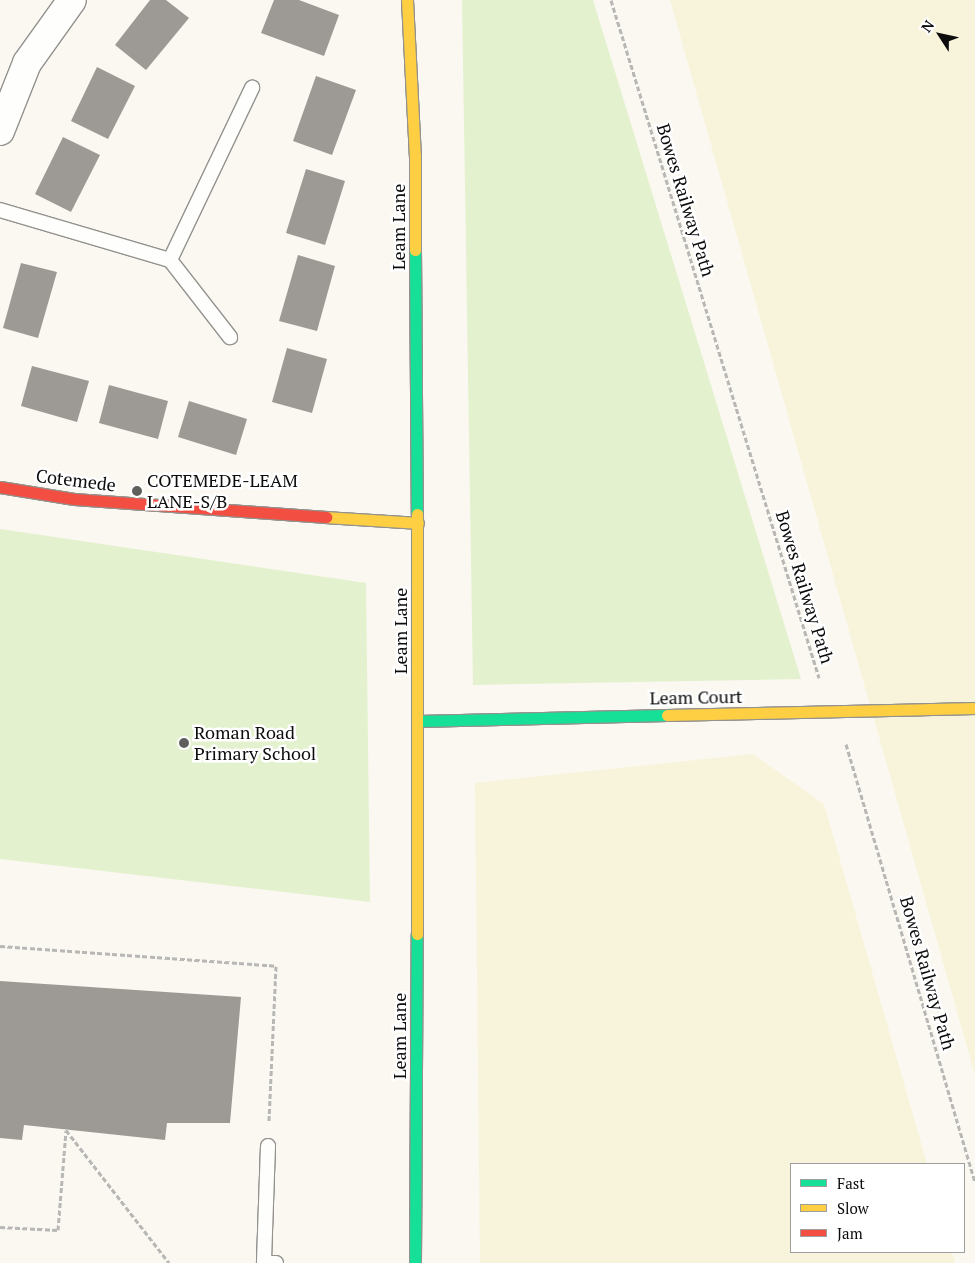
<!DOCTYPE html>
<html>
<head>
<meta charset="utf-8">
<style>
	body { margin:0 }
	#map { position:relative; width:975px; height:1263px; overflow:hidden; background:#faf8f0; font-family:"PT Serif",serif }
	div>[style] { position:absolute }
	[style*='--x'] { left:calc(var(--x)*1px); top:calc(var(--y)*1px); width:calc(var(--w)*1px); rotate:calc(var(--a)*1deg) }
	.farmland>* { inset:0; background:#f8f4db }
	.green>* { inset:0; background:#e4f1ce }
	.building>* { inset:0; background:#9d9a96 }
	.path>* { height:3px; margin-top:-1.5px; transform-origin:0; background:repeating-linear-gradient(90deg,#b7b7b5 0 5px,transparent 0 7.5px) }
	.roads { filter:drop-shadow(1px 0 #93928f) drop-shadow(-1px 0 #93928f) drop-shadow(0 1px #93928f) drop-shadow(0 -1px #93928f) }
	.lane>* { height:14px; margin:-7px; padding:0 7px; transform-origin:7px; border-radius:7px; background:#fefefd }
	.street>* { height:28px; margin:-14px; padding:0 14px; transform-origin:14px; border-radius:14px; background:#fefefd }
	.fast>* { height:11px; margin:-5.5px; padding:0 5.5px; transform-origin:5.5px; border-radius:5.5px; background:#16e098 }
	.slow>* { height:11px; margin:-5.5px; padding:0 5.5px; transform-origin:5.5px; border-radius:5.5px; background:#ffcf43 }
	.jam>* { height:11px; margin:-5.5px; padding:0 5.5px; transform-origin:5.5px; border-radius:5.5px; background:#f24e42 }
	.dots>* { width:14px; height:14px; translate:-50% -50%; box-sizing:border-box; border:2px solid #fff; border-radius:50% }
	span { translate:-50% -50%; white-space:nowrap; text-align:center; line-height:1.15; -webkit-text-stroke:5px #fff; paint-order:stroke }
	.street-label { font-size:18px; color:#0c0c0c }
	.poi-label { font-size:18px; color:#0c0c0c }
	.left { translate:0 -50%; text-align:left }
	.legend { position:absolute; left:790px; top:1163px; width:175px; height:90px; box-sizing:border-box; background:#fff; border:1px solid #9e9e9e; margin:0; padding:6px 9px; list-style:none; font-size:15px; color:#0c0c0c }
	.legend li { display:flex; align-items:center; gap:10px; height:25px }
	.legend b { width:25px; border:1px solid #9e9e9e }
	.north { position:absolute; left:915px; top:10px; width:50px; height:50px; -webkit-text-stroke:4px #fff; paint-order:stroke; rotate:305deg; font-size:14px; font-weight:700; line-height:20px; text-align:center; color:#0c0c0c }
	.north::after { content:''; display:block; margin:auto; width:18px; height:22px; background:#0c0c0c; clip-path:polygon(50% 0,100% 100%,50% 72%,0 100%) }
</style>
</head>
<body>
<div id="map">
	<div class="farmland">
		<div style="clip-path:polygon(670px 0,975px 0,975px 1075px)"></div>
		<div style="clip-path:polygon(753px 754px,824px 804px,927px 1164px,791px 1164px,791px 1252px,952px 1252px,955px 1263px,480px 1263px,475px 783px)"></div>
	</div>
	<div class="green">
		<div style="clip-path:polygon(462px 0,593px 0,801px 679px,473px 685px)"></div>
		<div style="clip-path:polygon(0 529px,366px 583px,370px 902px,0 859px)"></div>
	</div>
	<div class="building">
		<div style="clip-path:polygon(150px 0,166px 0,189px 18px,146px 70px,115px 45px)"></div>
		<div style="clip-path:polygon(274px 0,299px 0,339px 15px,324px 56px,261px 33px)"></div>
		<div style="clip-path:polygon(97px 67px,135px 86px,108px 139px,71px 121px)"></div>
		<div style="clip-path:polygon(316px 76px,356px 90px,332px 155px,293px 141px)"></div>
		<div style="clip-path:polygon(63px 137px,100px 155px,71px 212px,35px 194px)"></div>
		<div style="clip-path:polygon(306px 169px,345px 181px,325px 245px,286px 233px)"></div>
		<div style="clip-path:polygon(298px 255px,335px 266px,317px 331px,279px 321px)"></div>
		<div style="clip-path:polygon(21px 263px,57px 272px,38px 338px,3px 328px)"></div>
		<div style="clip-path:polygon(287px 348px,327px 359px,312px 413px,272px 402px)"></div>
		<div style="clip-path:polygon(32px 366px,89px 381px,77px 422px,21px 406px)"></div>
		<div style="clip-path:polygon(109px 385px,168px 401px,158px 439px,99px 423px)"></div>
		<div style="clip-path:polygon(189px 401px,247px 419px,236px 455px,178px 437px)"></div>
		<div style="clip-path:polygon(0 981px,241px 997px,230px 1123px,167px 1123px,165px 1140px,24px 1125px,22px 1140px,0 1138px)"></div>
	</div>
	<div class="path">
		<div style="--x:611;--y:0;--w:709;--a:72.94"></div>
		<div style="--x:846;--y:744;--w:456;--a:73.6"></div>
		<div style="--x:0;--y:946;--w:277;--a:4.1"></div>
		<div style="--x:276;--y:966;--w:155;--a:92.6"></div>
		<div style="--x:0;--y:1227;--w:58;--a:3"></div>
		<div style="--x:58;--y:1230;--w:100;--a:-85.4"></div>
		<div style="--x:66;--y:1130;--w:168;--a:52.2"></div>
	</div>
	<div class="roads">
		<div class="lane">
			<div style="--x:0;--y:210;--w:177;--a:16.4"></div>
			<div style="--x:170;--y:260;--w:191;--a:-64.5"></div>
			<div style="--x:170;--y:260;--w:98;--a:52.1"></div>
			<div style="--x:268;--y:1146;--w:117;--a:92"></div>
			<div style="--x:264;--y:1263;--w:12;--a:0"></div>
		</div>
		<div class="street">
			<div style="--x:0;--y:131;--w:73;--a:-68.3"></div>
			<div style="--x:27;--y:63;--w:77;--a:-54.5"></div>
		</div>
		<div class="fast">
			<div style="--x:415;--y:250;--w:264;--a:89.6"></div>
			<div style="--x:418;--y:721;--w:249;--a:-1.4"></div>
			<div style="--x:415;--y:1263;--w:329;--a:-89.7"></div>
		</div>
		<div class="slow">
			<div style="--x:407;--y:0;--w:156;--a:87.1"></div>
			<div style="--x:415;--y:156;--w:94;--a:90"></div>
			<div style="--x:326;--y:517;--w:92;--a:3.7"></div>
			<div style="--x:667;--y:715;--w:308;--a:-1.3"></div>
			<div style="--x:417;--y:934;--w:420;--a:-90"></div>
		</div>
		<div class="jam">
			<div style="--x:0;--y:487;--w:75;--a:9.2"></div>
			<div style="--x:74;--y:499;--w:253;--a:4.1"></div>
		</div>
	</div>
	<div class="dots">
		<div style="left:137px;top:491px;background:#5f5f5c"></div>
		<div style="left:184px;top:743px;background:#5f5f5c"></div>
	</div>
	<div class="street-label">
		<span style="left:686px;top:200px;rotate:73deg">Bowes Railway Path</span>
		<span style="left:398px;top:227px;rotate:-90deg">Leam Lane</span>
		<span style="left:76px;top:480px;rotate:7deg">Cotemede</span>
		<span style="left:805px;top:587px;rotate:73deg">Bowes Railway Path</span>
		<span style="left:400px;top:631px;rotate:-90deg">Leam Lane</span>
		<span style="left:696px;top:697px;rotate:-1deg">Leam Court</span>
		<span style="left:928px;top:973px;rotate:74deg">Bowes Railway Path</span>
		<span style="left:399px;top:1036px;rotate:-90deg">Leam Lane</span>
	</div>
	<div class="poi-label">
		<span class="left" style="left:147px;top:491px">COTEMEDE-LEAM<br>LANE-S/B</span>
		<span class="left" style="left:194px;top:743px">Roman Road<br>Primary School</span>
	</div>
	<ul class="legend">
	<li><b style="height:6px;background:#16e098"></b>Fast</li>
	<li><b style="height:6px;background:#ffcf43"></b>Slow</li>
	<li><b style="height:6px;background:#f24e42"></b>Jam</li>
	</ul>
	<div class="north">N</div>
</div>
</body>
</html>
